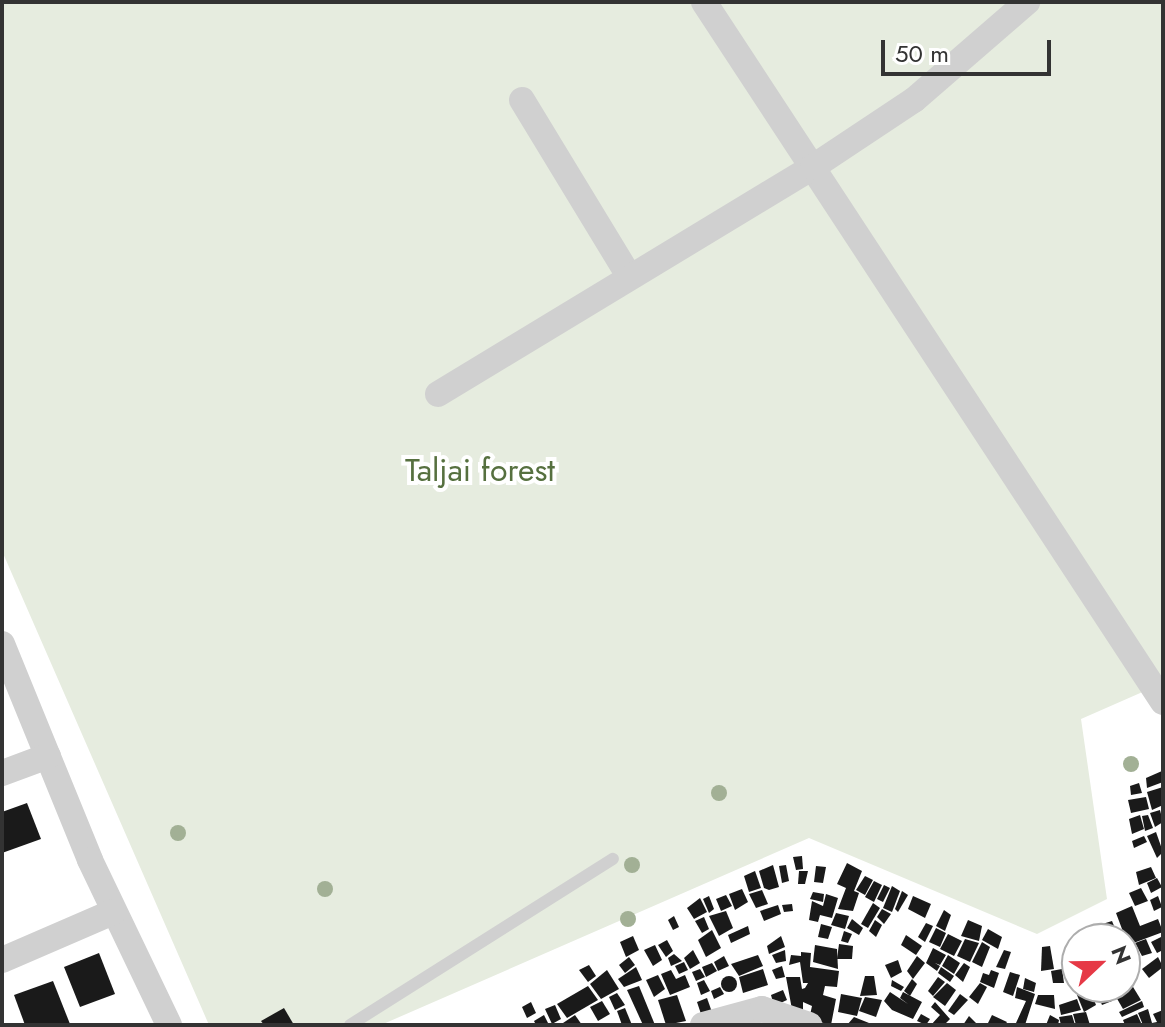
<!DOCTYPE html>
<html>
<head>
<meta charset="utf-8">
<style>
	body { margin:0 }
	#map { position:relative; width:1165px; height:1027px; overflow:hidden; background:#fff; font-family:Jost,sans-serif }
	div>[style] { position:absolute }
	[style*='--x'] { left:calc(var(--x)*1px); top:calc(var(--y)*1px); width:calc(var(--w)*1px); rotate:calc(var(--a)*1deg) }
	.green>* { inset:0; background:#e6ecdf }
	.building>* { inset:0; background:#1a1a1a }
	.round { border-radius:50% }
	.lane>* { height:12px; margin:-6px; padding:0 6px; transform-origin:6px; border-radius:6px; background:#d0d0d0 }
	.street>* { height:26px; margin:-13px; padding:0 13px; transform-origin:13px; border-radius:13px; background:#d0d0d0 }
	.trees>* { width:16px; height:16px; margin:-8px; border-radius:50%; background:#a2b095 }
	span { translate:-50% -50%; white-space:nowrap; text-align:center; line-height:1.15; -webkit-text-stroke:8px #fff; paint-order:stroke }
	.park-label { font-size:32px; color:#56703f }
	.frame { position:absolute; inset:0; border:4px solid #333; pointer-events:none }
	.north { position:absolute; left:1061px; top:923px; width:80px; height:80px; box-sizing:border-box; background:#fff; border:2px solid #adadad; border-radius:50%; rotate:68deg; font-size:22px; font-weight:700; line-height:32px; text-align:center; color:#333 }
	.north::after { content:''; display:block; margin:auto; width:28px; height:36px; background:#e63946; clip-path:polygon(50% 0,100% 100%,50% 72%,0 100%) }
	.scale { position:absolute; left:881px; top:40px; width:170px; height:36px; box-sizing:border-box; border:4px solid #333; border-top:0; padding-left:10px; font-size:24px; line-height:28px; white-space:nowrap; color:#333; -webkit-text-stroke:6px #fff; paint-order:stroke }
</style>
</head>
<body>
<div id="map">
	<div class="green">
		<div style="clip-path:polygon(2px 2px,1163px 2px,1163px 683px,1081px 719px,1107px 899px,1037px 934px,809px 838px,381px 1025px,209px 1025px,2px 551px)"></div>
	</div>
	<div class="building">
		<div style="clip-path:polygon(1162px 771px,1163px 782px,1147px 788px,1146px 778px)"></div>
		<div style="clip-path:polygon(1139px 783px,1142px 793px,1131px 795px,1130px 786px)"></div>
		<div style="clip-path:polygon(1163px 787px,1163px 805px,1152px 810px,1147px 792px)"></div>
		<div style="clip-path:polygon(1146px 797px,1149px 809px,1131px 813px,1128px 800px)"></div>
		<div style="clip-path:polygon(27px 803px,41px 839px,2px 853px,2px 812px)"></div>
		<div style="clip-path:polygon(1160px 810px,1163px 822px,1155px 827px,1150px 813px)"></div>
		<div style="clip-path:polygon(1140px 815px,1144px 829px,1132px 834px,1129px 819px)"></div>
		<div style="clip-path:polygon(1148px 815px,1153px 828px,1145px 831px,1142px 816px)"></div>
		<div style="clip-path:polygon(1156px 832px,1163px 852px,1157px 858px,1147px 836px)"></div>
		<div style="clip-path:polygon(1144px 836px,1147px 842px,1134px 848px,1132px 841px)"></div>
		<div style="clip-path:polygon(802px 856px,803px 869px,796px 870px,793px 857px)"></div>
		<div style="clip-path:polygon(847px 863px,862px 871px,854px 891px,859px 893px,853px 911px,838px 909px,846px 888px,837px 884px)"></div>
		<div style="clip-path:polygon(773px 865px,779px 887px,769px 890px,764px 888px,759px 871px)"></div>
		<div style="clip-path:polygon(786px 865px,789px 881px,782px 883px,779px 866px)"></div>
		<div style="clip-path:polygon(816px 866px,826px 867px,823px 883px,814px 882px)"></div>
		<div style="clip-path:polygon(1151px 867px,1156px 878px,1139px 885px,1136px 872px)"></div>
		<div style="clip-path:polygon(755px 871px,761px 888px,749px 892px,744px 876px)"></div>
		<div style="clip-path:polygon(799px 871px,808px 871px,805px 884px,798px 884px)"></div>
		<div style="clip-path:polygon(865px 876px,873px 880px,865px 895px,856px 890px)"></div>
		<div style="clip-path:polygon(1157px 878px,1162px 887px,1151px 893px,1147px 883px)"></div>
		<div style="clip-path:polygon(874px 881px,882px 885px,874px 902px,865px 897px)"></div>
		<div style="clip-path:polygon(884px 885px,890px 888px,883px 902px,877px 899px)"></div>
		<div style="clip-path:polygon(892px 886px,900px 891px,892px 912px,883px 908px)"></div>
		<div style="clip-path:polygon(1141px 888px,1148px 901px,1135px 906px,1129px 893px)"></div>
		<div style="clip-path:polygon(742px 889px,748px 902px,735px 910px,729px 894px)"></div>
		<div style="clip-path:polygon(762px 890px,768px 904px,756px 908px,749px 894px)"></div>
		<div style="clip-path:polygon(902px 891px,908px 895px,898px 912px,895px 909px)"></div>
		<div style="clip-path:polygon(813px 892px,824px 894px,823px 902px,810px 899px)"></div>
		<div style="clip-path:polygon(826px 894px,838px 898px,832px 918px,820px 915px,818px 922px,809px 920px,812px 901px,823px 906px)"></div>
		<div style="clip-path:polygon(726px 895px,732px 906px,721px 911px,716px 899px)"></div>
		<div style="clip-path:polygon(709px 896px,714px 909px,709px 913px,703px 899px)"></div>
		<div style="clip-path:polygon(913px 896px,931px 904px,925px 918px,908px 909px)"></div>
		<div style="clip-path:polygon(1158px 896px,1162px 907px,1154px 911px,1150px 900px)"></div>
		<div style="clip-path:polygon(700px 898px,707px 912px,694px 919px,687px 908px)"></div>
		<div style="clip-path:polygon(873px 903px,880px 908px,868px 928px,861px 924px)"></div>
		<div style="clip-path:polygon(792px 904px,793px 911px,784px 912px,782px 905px)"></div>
		<div style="clip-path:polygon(778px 905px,781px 914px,764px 921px,760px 911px)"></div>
		<div style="clip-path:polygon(1132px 906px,1140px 926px,1158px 919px,1163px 932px,1128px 945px,1116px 913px)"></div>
		<div style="clip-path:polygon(882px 909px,891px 914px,884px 924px,877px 917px)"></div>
		<div style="clip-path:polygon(944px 910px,951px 915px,945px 931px,936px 926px)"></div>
		<div style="clip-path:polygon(726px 911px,733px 928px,719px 936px,709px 916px)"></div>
		<div style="clip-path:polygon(836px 913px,849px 916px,845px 929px,831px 925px)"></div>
		<div style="clip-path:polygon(674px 916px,679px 927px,673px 930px,668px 920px)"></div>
		<div style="clip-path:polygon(704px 917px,709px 929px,702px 933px,695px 921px)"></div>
		<div style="clip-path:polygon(852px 919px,863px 928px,859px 935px,847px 928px)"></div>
		<div style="clip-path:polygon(875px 920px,882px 925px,876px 937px,869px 931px)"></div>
		<div style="clip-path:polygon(968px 920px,982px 926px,979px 941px,961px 936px)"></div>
		<div style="clip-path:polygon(1112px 921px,1117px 933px,1098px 937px,1093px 927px)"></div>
		<div style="clip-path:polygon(926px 923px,933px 926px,925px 942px,918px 937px)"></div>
		<div style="clip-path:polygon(821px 924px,832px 927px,828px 939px,818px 937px)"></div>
		<div style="clip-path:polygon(748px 926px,750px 934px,731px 943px,728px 935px)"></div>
		<div style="clip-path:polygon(936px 928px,946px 933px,940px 947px,929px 942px)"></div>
		<div style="clip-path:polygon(988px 929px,1002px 937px,998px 949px,982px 940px)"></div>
		<div style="clip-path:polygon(712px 930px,721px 948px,706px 957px,698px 940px)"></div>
		<div style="clip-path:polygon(844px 931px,852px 934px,848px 943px,841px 941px)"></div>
		<div style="clip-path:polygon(948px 934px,962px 941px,954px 956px,940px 949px)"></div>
		<div style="clip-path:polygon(906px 935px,922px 946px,916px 955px,901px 945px)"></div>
		<div style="clip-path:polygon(633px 936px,639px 950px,626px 957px,620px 942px)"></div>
		<div style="clip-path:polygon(781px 936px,785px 947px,769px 954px,767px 946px)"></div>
		<div style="clip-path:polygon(1163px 936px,1163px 950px,1157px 953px,1151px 942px)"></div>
		<div style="clip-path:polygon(965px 939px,979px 943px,970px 962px,957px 956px)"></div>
		<div style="clip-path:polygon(1146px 939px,1152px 953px,1142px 956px,1135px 943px)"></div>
		<div style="clip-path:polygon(667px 940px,673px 951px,666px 957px,658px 945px)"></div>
		<div style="clip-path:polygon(982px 942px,990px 947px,982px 967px,972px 962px)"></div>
		<div style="clip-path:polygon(839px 944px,853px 946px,852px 959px,837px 959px)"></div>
		<div style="clip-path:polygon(655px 945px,662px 960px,653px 966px,644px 950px)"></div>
		<div style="clip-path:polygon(815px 945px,837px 949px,838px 969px,813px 962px)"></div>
		<div style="clip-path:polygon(1050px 946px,1054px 969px,1041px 971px,1042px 947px)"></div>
		<div style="clip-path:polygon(933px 948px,946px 955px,940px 965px,935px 963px,940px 966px,937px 971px,926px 963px)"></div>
		<div style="clip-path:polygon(1129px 949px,1136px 969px,1125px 974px,1125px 951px)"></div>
		<div style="clip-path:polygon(693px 950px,700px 963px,690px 969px,684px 958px)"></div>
		<div style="clip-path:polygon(785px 950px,786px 961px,776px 963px,772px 955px)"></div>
		<div style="clip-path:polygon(1004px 950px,1011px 952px,1005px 969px,996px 967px)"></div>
		<div style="clip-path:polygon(801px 952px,811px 953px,810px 967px,839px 971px,837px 987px,825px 986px,823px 995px,836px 999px,831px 1025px,816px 1021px,810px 1015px,812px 1006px,803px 1002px,803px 1015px,793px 1015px,786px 977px,800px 977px,802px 989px,805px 988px,808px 983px,803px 983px,800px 962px,789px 965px,791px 955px,801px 956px)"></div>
		<div style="clip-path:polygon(99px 953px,115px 994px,80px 1007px,64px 967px)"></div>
		<div style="clip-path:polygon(674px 954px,682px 961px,671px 966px,668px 958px)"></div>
		<div style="clip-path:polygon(758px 955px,763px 966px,739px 976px,731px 964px)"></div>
		<div style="clip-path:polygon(948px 955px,960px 963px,954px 974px,942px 966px)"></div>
		<div style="clip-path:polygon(724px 956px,729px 966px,718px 971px,714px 962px)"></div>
		<div style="clip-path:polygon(917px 956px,925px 963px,913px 979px,907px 971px)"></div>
		<div style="clip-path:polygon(629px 957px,635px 965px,625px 973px,619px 965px)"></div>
		<div style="clip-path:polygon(1158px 957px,1163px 967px,1149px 978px,1142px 969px)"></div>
		<div style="clip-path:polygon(898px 960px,902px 972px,891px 978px,885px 965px)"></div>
		<div style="clip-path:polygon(684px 962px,688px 970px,679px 974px,675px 966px)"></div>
		<div style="clip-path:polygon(712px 963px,717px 971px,706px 977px,702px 967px)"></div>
		<div style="clip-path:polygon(964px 963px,970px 967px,963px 982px,955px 975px)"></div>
		<div style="clip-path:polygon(589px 965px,596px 976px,588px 982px,579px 970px)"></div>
		<div style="clip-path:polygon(1077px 965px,1077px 981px,1068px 983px,1064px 969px)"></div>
		<div style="clip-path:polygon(782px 966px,785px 977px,776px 979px,772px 970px)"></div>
		<div style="clip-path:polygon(636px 967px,642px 980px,624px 987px,618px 979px)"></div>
		<div style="clip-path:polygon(941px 967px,954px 976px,950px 982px,938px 973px)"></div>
		<div style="clip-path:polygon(700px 969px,705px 977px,696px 981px,692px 972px)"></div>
		<div style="clip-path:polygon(763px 969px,768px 985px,743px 993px,739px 977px)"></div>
		<div style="clip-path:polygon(1062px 969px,1064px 983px,1053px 983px,1051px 971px)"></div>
		<div style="clip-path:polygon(607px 970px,619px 989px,601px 999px,590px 984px)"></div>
		<div style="clip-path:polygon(671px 970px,676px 979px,685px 975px,690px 987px,670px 995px,661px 974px)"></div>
		<div style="clip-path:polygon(991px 970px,999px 973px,994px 988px,980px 982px,983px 973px,989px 975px)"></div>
		<div style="clip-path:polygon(1010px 972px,1020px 975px,1013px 996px,1003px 992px)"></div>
		<div style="clip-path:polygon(658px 975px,665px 989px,654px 997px,646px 980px)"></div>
		<div class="round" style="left:721px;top:976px;width:16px;height:16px"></div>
		<div style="clip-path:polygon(865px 976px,874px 976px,877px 995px,860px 996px)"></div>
		<div style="clip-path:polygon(938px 977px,945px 982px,933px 996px,928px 991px)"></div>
		<div style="clip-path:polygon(1025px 978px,1036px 983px,1034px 992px,1023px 989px)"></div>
		<div style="clip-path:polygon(912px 979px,917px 984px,910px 996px,904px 991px)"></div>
		<div style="clip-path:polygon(704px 980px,710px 991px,701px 995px,697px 983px)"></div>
		<div style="clip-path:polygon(892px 980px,904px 987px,901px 991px,891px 986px)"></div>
		<div style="clip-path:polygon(53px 981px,70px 1024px,25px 1025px,14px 995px)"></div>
		<div style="clip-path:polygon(1130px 982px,1141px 1000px,1123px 1009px,1112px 990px)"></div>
		<div style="clip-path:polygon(947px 983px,956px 990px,945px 1006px,933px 997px)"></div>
		<div style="clip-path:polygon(980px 983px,987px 987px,978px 1004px,969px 997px)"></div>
		<div style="clip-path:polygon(588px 986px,598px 1000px,567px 1018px,557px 1004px)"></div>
		<div style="clip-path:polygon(639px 986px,655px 1025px,643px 1025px,627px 990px)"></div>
		<div style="clip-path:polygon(720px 987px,724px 994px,714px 999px,711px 991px)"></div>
		<div style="clip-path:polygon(1017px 987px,1035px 994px,1025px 1025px,1016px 1023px,1026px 1001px,1015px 998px)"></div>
		<div style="clip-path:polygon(1109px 987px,1112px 1001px,1102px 1005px,1095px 988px)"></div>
		<div style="clip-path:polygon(783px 990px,787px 1000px,774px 1006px,771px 995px)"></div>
		<div style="clip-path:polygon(1090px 990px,1096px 1005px,1084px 1012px,1077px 995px)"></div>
		<div style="clip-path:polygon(890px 992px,908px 1004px,900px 998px,903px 992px,922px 1002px,913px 1019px,892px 1010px,884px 1001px)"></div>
		<div style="clip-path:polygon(617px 993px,625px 1005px,615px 1010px,609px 997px)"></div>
		<div style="clip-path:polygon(841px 994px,862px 998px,857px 1016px,838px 1012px)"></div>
		<div style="clip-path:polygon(960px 994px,968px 1000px,954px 1015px,948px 1011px)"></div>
		<div style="clip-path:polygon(677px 995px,686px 1021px,666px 1025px,658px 1000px)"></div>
		<div style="clip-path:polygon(1038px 995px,1054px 995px,1055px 1009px,1035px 1004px)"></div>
		<div style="clip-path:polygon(865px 997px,882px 1000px,876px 1017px,859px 1011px)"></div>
		<div style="clip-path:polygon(707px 998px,713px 1015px,703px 1020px,697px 1002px)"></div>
		<div style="clip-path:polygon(1077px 999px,1081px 1010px,1061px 1015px,1059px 1005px)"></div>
		<div style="clip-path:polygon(602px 1001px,610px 1014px,598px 1021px,590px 1007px)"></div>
		<div style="clip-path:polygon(1142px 1001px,1144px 1007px,1122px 1017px,1119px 1012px)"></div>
		<div style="clip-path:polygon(531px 1002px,536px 1013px,527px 1018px,522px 1007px)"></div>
		<div style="clip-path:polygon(935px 1002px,950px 1019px,944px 1025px,931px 1025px,940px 1015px,931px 1007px)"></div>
		<div style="clip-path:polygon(555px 1005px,561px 1019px,552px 1024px,545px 1009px)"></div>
		<div style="clip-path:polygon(284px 1008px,294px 1025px,264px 1025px,261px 1021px)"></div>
		<div style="clip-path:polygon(625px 1008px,632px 1025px,622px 1025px,617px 1011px)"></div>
		<div style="clip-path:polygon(1148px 1009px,1152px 1023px,1157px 1022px,1153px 1014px,1163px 1010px,1163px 1025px,1143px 1025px,1138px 1013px)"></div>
		<div style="clip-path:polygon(1086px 1012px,1090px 1025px,1076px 1025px,1073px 1014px)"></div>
		<div style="clip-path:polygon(921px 1014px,930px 1019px,926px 1025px,917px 1021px)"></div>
		<div style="clip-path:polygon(1137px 1014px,1142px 1025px,1125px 1025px,1123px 1020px)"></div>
		<div style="clip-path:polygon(544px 1015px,549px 1025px,536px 1025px,534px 1021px)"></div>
		<div style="clip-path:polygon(575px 1015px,582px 1025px,560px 1025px)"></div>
		<div style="clip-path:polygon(992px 1015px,1007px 1022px,1005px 1025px,987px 1025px)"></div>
		<div style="clip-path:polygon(1050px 1015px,1059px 1020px,1058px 1025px,1046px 1025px)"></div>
		<div style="clip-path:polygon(1072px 1015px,1075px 1025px,1061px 1025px,1059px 1017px)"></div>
		<div style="clip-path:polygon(969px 1016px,978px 1025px,963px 1025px)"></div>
		<div style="clip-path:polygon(854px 1017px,874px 1025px,847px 1025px)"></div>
	</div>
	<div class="lane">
		<div style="--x:350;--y:1025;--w:311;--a:-32.3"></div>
	</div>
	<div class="street">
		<div style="--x:704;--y:2;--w:837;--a:56.75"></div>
		<div style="--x:522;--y:100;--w:206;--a:58.7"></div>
		<div style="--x:438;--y:394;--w:438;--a:-31.2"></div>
		<div style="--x:813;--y:167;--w:121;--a:-33.6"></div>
		<div style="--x:914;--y:100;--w:150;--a:-40.9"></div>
		<div style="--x:2;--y:644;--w:233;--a:67.8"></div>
		<div style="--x:90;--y:860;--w:183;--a:64.4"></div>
		<div style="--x:2;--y:773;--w:49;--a:-20.3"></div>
		<div style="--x:2;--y:960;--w:121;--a:-23.4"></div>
		<div style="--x:703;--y:1025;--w:61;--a:-15.2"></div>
		<div style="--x:762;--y:1009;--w:50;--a:18.8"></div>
	</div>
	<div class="trees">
		<div style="left:1131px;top:764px"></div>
		<div style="left:719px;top:793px"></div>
		<div style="left:178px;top:833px"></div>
		<div style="left:632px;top:865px"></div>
		<div style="left:325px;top:889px"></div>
		<div style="left:628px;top:919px"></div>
	</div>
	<div class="park-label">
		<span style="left:480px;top:470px">Taljai forest</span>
	</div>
	<div class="frame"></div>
	<div class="north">N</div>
	<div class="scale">50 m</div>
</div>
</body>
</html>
